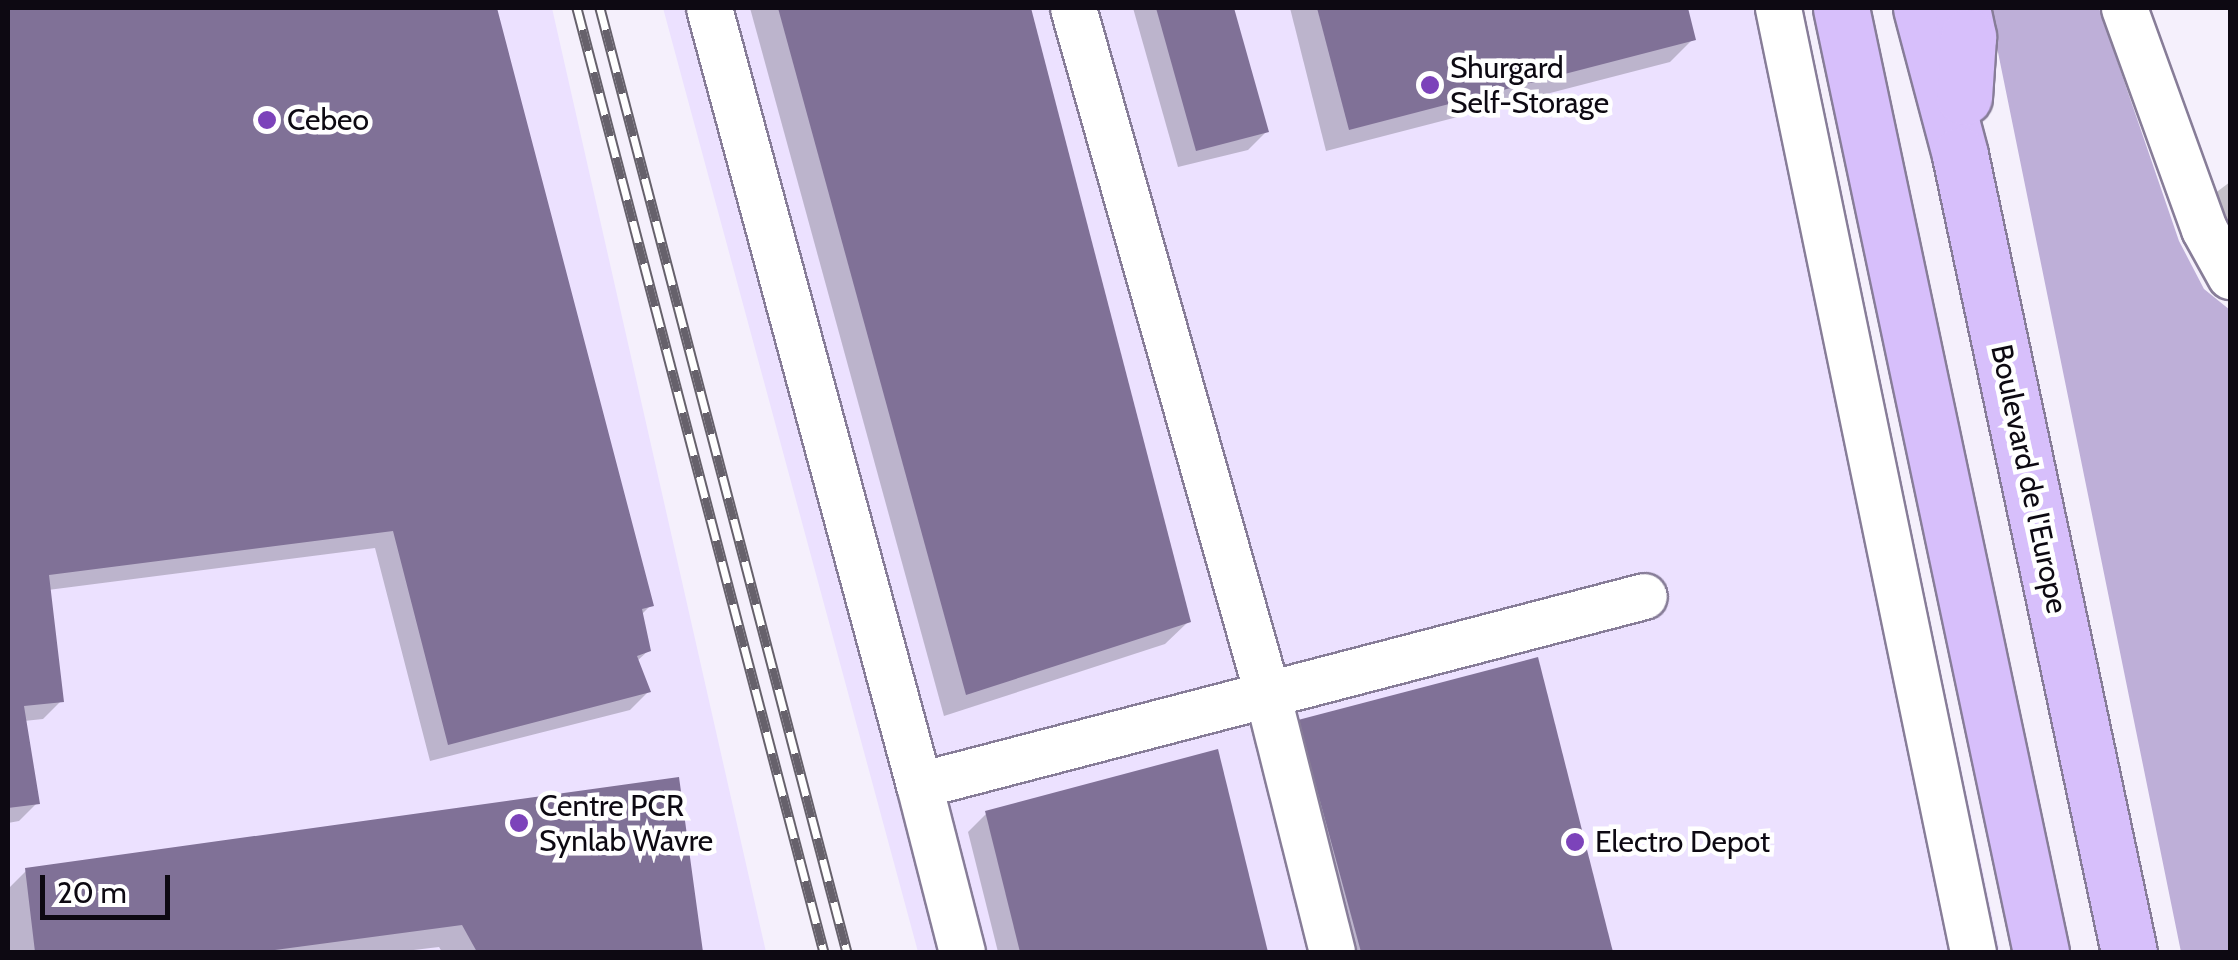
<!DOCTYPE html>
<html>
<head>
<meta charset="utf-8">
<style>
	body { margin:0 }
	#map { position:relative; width:2238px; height:960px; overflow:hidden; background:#f5f0fc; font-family:Cabin,sans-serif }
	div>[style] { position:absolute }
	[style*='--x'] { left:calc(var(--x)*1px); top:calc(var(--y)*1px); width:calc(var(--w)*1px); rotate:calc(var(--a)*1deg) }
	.built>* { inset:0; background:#ece1ff }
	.forest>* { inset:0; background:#beafd8 }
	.shadow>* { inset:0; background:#0003 }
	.building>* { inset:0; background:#807197 }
	.roads { filter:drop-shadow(2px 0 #877d98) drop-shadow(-2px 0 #877d98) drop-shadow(0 2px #877d98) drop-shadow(0 -2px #877d98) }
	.minor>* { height:45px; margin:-22.5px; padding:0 22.5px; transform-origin:22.5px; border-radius:22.5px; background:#fff }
	.highway>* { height:55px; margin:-27.5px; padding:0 27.5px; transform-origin:27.5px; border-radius:27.5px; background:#d7bffb }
	.rail>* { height:11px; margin-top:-5.5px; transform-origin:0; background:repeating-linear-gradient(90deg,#fff 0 22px,#66616b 0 44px); box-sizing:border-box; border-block:2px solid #66616b }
	.dots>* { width:28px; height:28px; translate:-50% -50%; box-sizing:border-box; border:5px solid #fff; border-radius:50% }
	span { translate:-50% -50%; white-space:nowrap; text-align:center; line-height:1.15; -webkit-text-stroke:9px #fff; paint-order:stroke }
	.poi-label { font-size:30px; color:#0d0912 }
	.left { translate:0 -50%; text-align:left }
	.street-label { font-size:30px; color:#0d0912 }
	.frame { position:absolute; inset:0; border:10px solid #0d0912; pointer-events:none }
	.scale { position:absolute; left:40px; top:875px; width:130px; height:45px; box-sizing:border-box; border:5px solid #0d0912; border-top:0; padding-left:12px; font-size:30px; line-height:35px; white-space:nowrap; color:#0d0912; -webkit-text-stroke:8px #fff; paint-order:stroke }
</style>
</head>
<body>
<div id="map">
	<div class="built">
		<div style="clip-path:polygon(8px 8px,552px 8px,766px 952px,8px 952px)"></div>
		<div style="clip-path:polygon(663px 8px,1800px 8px,2000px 952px,918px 952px)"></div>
	</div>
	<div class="forest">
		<div style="clip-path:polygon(1989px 8px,2099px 8px,2179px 241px,2204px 289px,2230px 310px,2230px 952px,2181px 952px)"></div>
	</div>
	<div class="shadow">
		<div style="clip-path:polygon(8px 8px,494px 8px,651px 605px,641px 615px,649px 650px,636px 662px,648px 692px,630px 710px,430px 761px,375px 548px,48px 590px,61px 701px,43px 719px,24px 721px,37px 803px,19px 821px,8px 823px)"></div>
		<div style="clip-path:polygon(750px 8px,1028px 8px,1188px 622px,1165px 644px,944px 716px)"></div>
		<div style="clip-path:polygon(1133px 8px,1232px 8px,1266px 132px,1248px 150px,1178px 167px)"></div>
		<div style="clip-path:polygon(1290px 8px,1685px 8px,1693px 39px,1670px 62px,1326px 151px)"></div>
		<div style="clip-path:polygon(2230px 182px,2230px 257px,2210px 197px)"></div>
		<div style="clip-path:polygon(1536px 660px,1611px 952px,1338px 952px,1281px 740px,1300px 722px)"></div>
		<div style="clip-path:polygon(1217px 752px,1265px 952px,998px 952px,968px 832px,986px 814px)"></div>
		<div style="clip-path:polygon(677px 780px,700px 952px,442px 952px,439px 947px,397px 952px,10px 952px,8px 889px,26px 871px)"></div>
	</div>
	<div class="building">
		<div style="clip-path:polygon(8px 8px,497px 8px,654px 606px,642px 609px,651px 651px,637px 656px,651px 692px,448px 745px,393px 531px,49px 575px,64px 702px,24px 706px,40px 804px,8px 808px)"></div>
		<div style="clip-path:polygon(778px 8px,1031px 8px,1191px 622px,966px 695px)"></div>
		<div style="clip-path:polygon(1156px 8px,1234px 8px,1269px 132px,1196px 151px)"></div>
		<div style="clip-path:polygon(1317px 8px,1688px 8px,1696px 40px,1349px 130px)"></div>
		<div style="clip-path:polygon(1538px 657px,1613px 952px,1361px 952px,1298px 720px)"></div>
		<div style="clip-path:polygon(1218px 749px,1268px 952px,1020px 952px,985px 811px)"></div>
		<div style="clip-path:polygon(679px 777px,703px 952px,477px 952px,462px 925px,260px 952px,35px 952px,25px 868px)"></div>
	</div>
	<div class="roads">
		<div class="minor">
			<div style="--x:709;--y:8;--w:805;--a:74.88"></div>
			<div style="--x:1073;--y:8;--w:712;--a:74.19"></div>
			<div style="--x:1267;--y:693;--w:267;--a:75.9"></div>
			<div style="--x:1778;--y:8;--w:964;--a:78.33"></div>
			<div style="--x:2124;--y:8;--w:235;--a:70.1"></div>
			<div style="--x:2204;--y:229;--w:54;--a:61"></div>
			<div style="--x:962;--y:952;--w:172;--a:-104.4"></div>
			<div style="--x:919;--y:785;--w:749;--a:-14.61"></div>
		</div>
		<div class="highway">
			<div style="--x:1841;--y:8;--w:965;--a:78.04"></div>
			<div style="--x:1921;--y:8;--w:152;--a:75.1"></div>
			<div style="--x:1960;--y:155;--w:815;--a:78.03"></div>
			<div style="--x:1962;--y:8;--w:30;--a:78"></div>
			<div style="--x:1968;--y:37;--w:60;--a:93.8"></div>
		</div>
	</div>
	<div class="rail">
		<div style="--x:577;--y:8;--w:976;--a:75.34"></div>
		<div style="--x:600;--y:8;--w:976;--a:75.34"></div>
	</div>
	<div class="dots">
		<div style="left:1430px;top:85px;background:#7c43ba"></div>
		<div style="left:267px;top:120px;background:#7c43ba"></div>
		<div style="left:519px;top:823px;background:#7c43ba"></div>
		<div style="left:1575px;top:842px;background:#7c43ba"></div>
	</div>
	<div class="poi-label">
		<span class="left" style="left:1450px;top:85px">Shurgard<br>Self-Storage</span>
		<span class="left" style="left:287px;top:120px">Cebeo</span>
		<span class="left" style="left:539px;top:823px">Centre PCR<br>Synlab Wavre</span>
		<span class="left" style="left:1595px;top:842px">Electro Depot</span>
	</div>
	<div class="street-label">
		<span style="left:2029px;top:479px;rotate:78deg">Boulevard de l'Europe</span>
	</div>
	<div class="frame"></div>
	<div class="scale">20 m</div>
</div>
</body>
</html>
